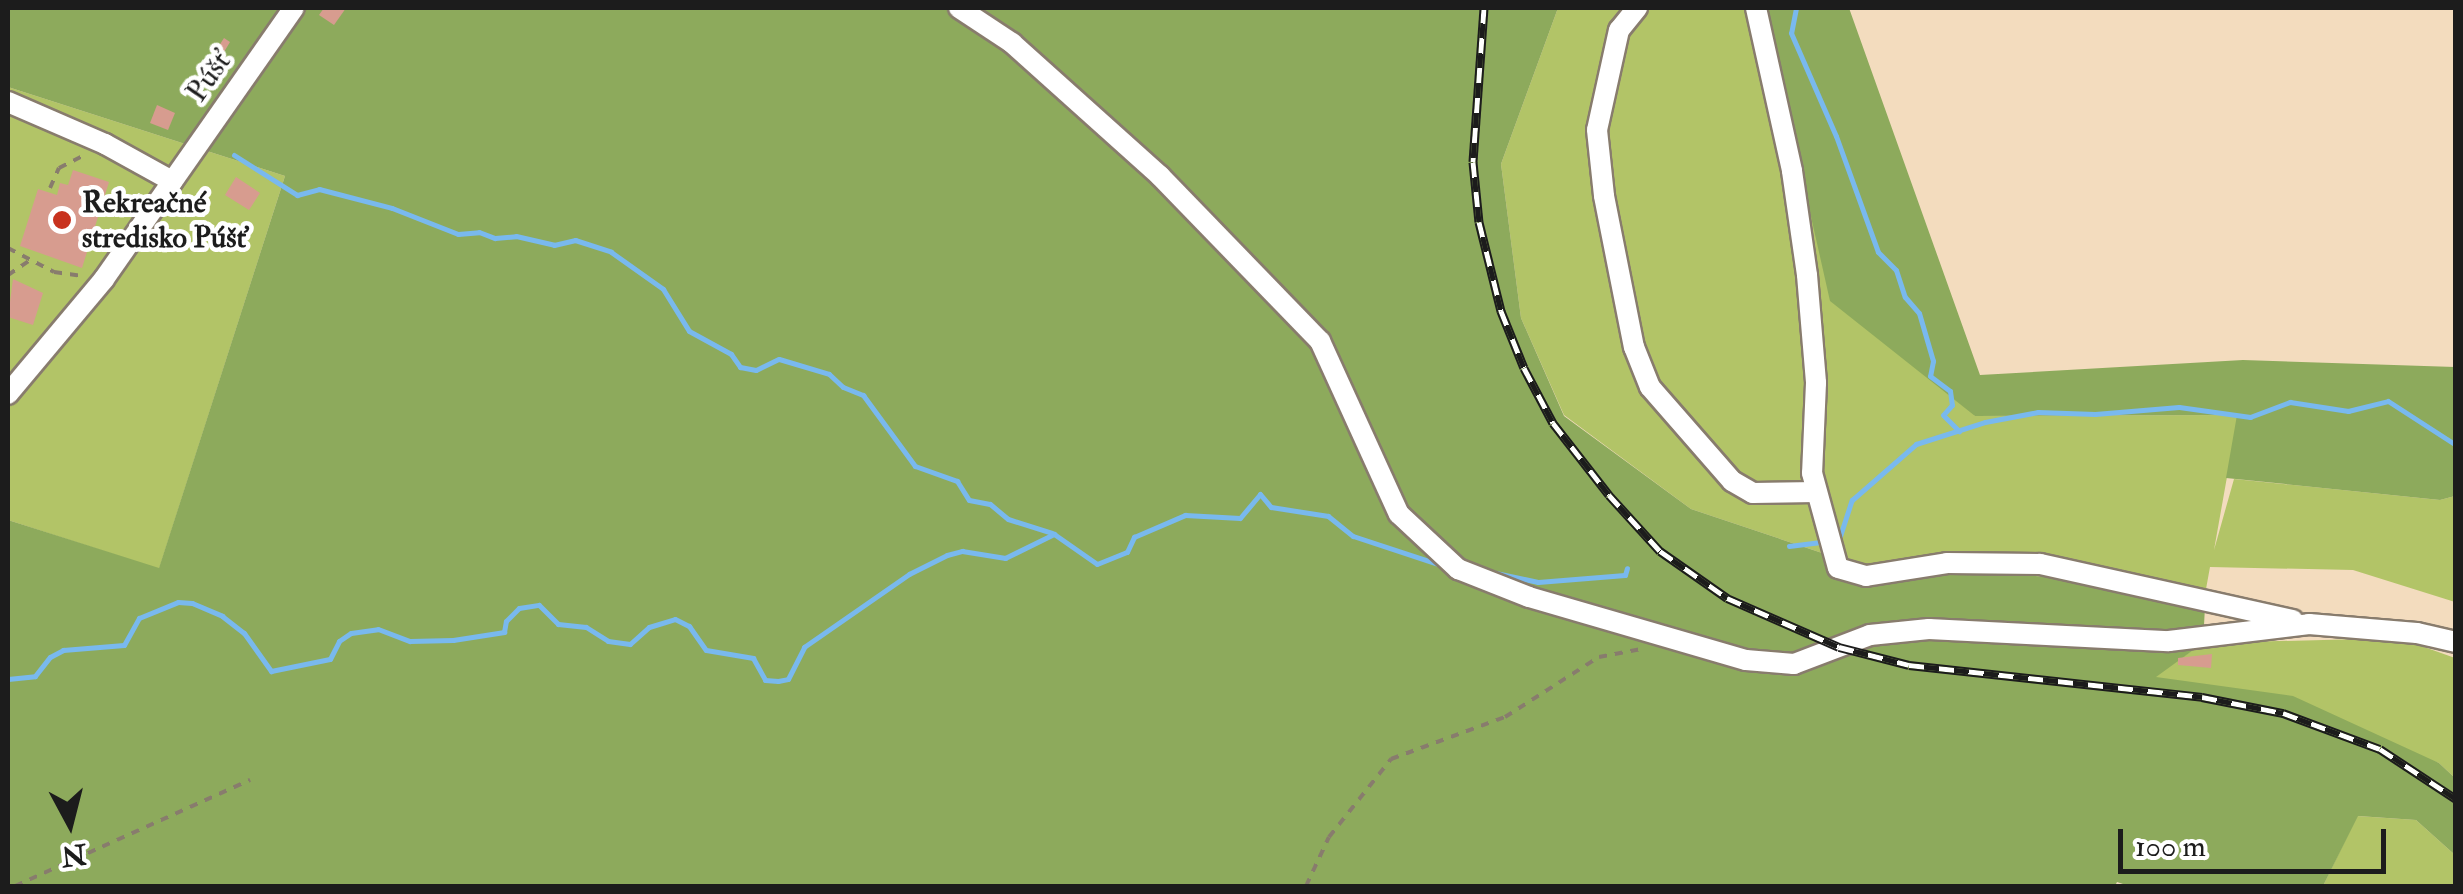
<!DOCTYPE html>
<html>
<head>
<meta charset="utf-8">
<style>
	body { margin:0 }
	#map { position:relative; width:2463px; height:894px; overflow:hidden; background:#f3dcbe; font-family:"IM FELL Double Pica",serif }
	div>[style] { position:absolute }
	[style*='--x'] { left:calc(var(--x)*1px); top:calc(var(--y)*1px); width:calc(var(--w)*1px); rotate:calc(var(--a)*1deg) }
	.green>* { inset:0; background:#b2c467 }
	.forest>* { inset:0; background:#8daa5c }
	.stream>* { height:5px; margin:-2.5px; padding:0 2.5px; transform-origin:2.5px; border-radius:2.5px; background:#79b9ee }
	.building>* { inset:0; background:#d79c8f }
	.path>* { height:4px; margin-top:-2px; transform-origin:0; background:repeating-linear-gradient(90deg,#887c6d 0 8px,transparent 0 16px) }
	.roads { filter:drop-shadow(2px 0 #887c6d) drop-shadow(-2px 0 #887c6d) drop-shadow(0 2px #887c6d) drop-shadow(0 -2px #887c6d) }
	.minor>* { height:20px; margin:-10px; padding:0 10px; transform-origin:10px; border-radius:10px; background:#fff }
	.rail>* { height:9px; margin-top:-4.5px; transform-origin:0; background:repeating-linear-gradient(90deg,#fff 0 15px,#1c1c1c 0 30px); box-sizing:border-box; border-block:2px solid #1c1c1c }
	.dots>* { width:28px; height:28px; translate:-50% -50%; box-sizing:border-box; border:5px solid #fff; border-radius:50% }
	span { translate:-50% -50%; white-space:nowrap; text-align:center; line-height:1.15; -webkit-text-stroke:9px #fff; paint-order:stroke }
	.street-label { font-size:30px; color:#1c1c1c }
	.poi-label { font-size:30px; color:#1c1c1c; font-weight:700 }
	.left { translate:0 -50%; text-align:left }
	.frame { position:absolute; inset:0; border:10px solid #1c1c1c; pointer-events:none }
	.north { position:absolute; left:20px; top:774px; width:100px; height:100px; -webkit-text-stroke:8px #fff; paint-order:stroke; rotate:173deg; font-size:28px; font-weight:700; line-height:40px; text-align:center; color:#1c1c1c }
	.north::after { content:''; display:block; margin:auto; width:35px; height:45px; background:#1c1c1c; clip-path:polygon(50% 0,100% 100%,50% 72%,0 100%) }
	.scale { position:absolute; left:2118px; top:829px; width:268px; height:45px; box-sizing:border-box; border:5px solid #1c1c1c; border-top:0; padding-left:12px; font-size:30px; line-height:35px; white-space:nowrap; color:#1c1c1c; -webkit-text-stroke:8px #fff; paint-order:stroke }
</style>
</head>
<body>
<div id="map">
	<div class="green">
		<div style="clip-path:polygon(1558px 8px,1764px 8px,1771px 31px,1975px 416px,2238px 415px,2214px 550px,2234px 479px,2440px 500px,2455px 496px,2455px 602px,2353px 570px,2210px 567px,2206px 589px,1849px 562px,1691px 509px,1564px 415px,1521px 318px,1501px 164px)"></div>
		<div style="clip-path:polygon(8px 87px,285px 176px,159px 569px,8px 520px)"></div>
		<div style="clip-path:polygon(2399px 638px,2455px 658px,2455px 778px,2439px 763px,2154px 677px,2203px 643px)"></div>
		<div style="clip-path:polygon(2357px 816px,2416px 820px,2455px 855px,2455px 886px,2323px 886px)"></div>
	</div>
	<div class="forest">
		<div style="clip-path:polygon(8px 8px,1558px 8px,1501px 164px,1521px 318px,1564px 416px,1691px 509px,1849px 562px,2206px 589px,2203px 643px,2156px 677px,2293px 696px,2439px 763px,2455px 778px,2455px 855px,2416px 820px,2358px 816px,2323px 886px,2129px 886px,2117px 882px,2115px 886px,8px 886px,8px 520px,159px 568px,285px 176px,8px 87px)"></div>
		<div style="clip-path:polygon(1764px 8px,1849px 8px,1980px 375px,2243px 360px,2455px 367px,2455px 496px,2440px 500px,2226px 478px,2237px 415px,1975px 416px,1830px 301px)"></div>
	</div>
	<div class="stream">
		<div style="--x:1796;--y:8;--w:25;--a:101"></div>
		<div style="--x:1791;--y:33;--w:112;--a:66.4"></div>
		<div style="--x:1836;--y:136;--w:123;--a:70.1"></div>
		<div style="--x:1878;--y:252;--w:25;--a:45"></div>
		<div style="--x:1896;--y:270;--w:28;--a:72"></div>
		<div style="--x:1905;--y:297;--w:21;--a:49"></div>
		<div style="--x:1919;--y:313;--w:50;--a:73.7"></div>
		<div style="--x:1933;--y:361;--w:15;--a:101"></div>
		<div style="--x:1930;--y:376;--w:25;--a:37"></div>
		<div style="--x:1950;--y:391;--w:14;--a:82"></div>
		<div style="--x:1952;--y:405;--w:13;--a:132"></div>
		<div style="--x:1943;--y:415;--w:23;--a:45"></div>
		<div style="--x:234;--y:155;--w:75;--a:32.4"></div>
		<div style="--x:297;--y:195;--w:23;--a:-15"></div>
		<div style="--x:319;--y:189;--w:75;--a:14.6"></div>
		<div style="--x:392;--y:208;--w:71;--a:21.5"></div>
		<div style="--x:458;--y:234;--w:21;--a:-5"></div>
		<div style="--x:479;--y:232;--w:17;--a:21"></div>
		<div style="--x:495;--y:238;--w:21;--a:-5"></div>
		<div style="--x:516;--y:236;--w:39;--a:13"></div>
		<div style="--x:554;--y:245;--w:22;--a:-13"></div>
		<div style="--x:575;--y:240;--w:38;--a:18"></div>
		<div style="--x:611;--y:252;--w:64;--a:35.4"></div>
		<div style="--x:663;--y:289;--w:49;--a:58.2"></div>
		<div style="--x:689;--y:331;--w:48;--a:28.7"></div>
		<div style="--x:731;--y:354;--w:16;--a:55"></div>
		<div style="--x:740;--y:367;--w:16;--a:11"></div>
		<div style="--x:756;--y:370;--w:25;--a:-26"></div>
		<div style="--x:779;--y:359;--w:52;--a:16.7"></div>
		<div style="--x:829;--y:374;--w:19;--a:43"></div>
		<div style="--x:843;--y:387;--w:22;--a:22"></div>
		<div style="--x:863;--y:395;--w:88;--a:53.8"></div>
		<div style="--x:915;--y:466;--w:45;--a:19.7"></div>
		<div style="--x:957;--y:481;--w:22;--a:58"></div>
		<div style="--x:969;--y:500;--w:21;--a:11"></div>
		<div style="--x:990;--y:504;--w:23;--a:40"></div>
		<div style="--x:1008;--y:519;--w:46;--a:17.7"></div>
		<div style="--x:1840;--y:536;--w:38;--a:-72"></div>
		<div style="--x:1852;--y:500;--w:85;--a:-41.2"></div>
		<div style="--x:1916;--y:444;--w:72;--a:-17.7"></div>
		<div style="--x:1985;--y:422;--w:54;--a:-10.7"></div>
		<div style="--x:2038;--y:412;--w:57;--a:2"></div>
		<div style="--x:2095;--y:414;--w:84;--a:-4.8"></div>
		<div style="--x:2179;--y:407;--w:72;--a:8"></div>
		<div style="--x:2250;--y:417;--w:43;--a:-20.6"></div>
		<div style="--x:2290;--y:402;--w:59;--a:8.8"></div>
		<div style="--x:2348;--y:411;--w:41;--a:-14"></div>
		<div style="--x:2388;--y:401;--w:81;--a:32.9"></div>
		<div style="--x:1789;--y:546;--w:32;--a:-7"></div>
		<div style="--x:1491;--y:572;--w:48;--a:12"></div>
		<div style="--x:1538;--y:582;--w:87;--a:-4.6"></div>
		<div style="--x:1625;--y:575;--w:7;--a:-74"></div>
		<div style="--x:8;--y:679;--w:27;--a:-6"></div>
		<div style="--x:35;--y:676;--w:24;--a:-52"></div>
		<div style="--x:50;--y:657;--w:15;--a:-28"></div>
		<div style="--x:63;--y:650;--w:61;--a:-4.7"></div>
		<div style="--x:124;--y:645;--w:31;--a:-61"></div>
		<div style="--x:139;--y:618;--w:42;--a:-22.3"></div>
		<div style="--x:178;--y:602;--w:14;--a:4"></div>
		<div style="--x:192;--y:603;--w:33;--a:23"></div>
		<div style="--x:222;--y:616;--w:28;--a:38"></div>
		<div style="--x:244;--y:633;--w:47;--a:54.6"></div>
		<div style="--x:271;--y:671;--w:60;--a:-11.5"></div>
		<div style="--x:330;--y:659;--w:20;--a:-63"></div>
		<div style="--x:339;--y:641;--w:14;--a:-34"></div>
		<div style="--x:351;--y:633;--w:27;--a:-8"></div>
		<div style="--x:378;--y:629;--w:34;--a:21"></div>
		<div style="--x:410;--y:641;--w:43;--a:-1.3"></div>
		<div style="--x:453;--y:640;--w:52;--a:-8.9"></div>
		<div style="--x:504;--y:632;--w:11;--a:-80"></div>
		<div style="--x:506;--y:621;--w:18;--a:-45"></div>
		<div style="--x:519;--y:608;--w:20;--a:-9"></div>
		<div style="--x:539;--y:605;--w:27;--a:45"></div>
		<div style="--x:558;--y:624;--w:28;--a:6"></div>
		<div style="--x:586;--y:627;--w:26;--a:32"></div>
		<div style="--x:608;--y:641;--w:22;--a:8"></div>
		<div style="--x:630;--y:644;--w:25;--a:-42"></div>
		<div style="--x:649;--y:627;--w:27;--a:-17"></div>
		<div style="--x:675;--y:619;--w:16;--a:27"></div>
		<div style="--x:689;--y:626;--w:29;--a:55"></div>
		<div style="--x:706;--y:650;--w:48;--a:9.7"></div>
		<div style="--x:753;--y:658;--w:25;--a:61"></div>
		<div style="--x:765;--y:680;--w:13;--a:4"></div>
		<div style="--x:778;--y:681;--w:10;--a:-11"></div>
		<div style="--x:788;--y:679;--w:36;--a:-63"></div>
		<div style="--x:804;--y:647;--w:128;--a:-34.8"></div>
		<div style="--x:909;--y:574;--w:42;--a:-26.6"></div>
		<div style="--x:947;--y:555;--w:16;--a:-15"></div>
		<div style="--x:962;--y:551;--w:44;--a:9.2"></div>
		<div style="--x:1005;--y:558;--w:55;--a:-26.1"></div>
		<div style="--x:1054;--y:534;--w:52;--a:34.9"></div>
		<div style="--x:1097;--y:564;--w:32;--a:-22"></div>
		<div style="--x:1127;--y:552;--w:17;--a:-65"></div>
		<div style="--x:1134;--y:537;--w:56;--a:-23.3"></div>
		<div style="--x:1185;--y:515;--w:55;--a:3.1"></div>
		<div style="--x:1240;--y:518;--w:31;--a:-50"></div>
		<div style="--x:1260;--y:494;--w:17;--a:50"></div>
		<div style="--x:1271;--y:507;--w:58;--a:9"></div>
		<div style="--x:1328;--y:516;--w:32;--a:39"></div>
		<div style="--x:1353;--y:536;--w:93;--a:18.2"></div>
	</div>
	<div class="building">
		<div style="clip-path:polygon(324px 8px,346px 8px,334px 25px,319px 15px)"></div>
		<div style="clip-path:polygon(224px 38px,230px 42px,204px 85px,196px 82px)"></div>
		<div style="clip-path:polygon(157px 105px,175px 113px,168px 130px,150px 123px)"></div>
		<div style="clip-path:polygon(73px 170px,109px 182px,82px 268px,20px 246px,38px 189px,57px 195px,60px 183px,68px 185px)"></div>
		<div style="clip-path:polygon(236px 177px,260px 193px,249px 210px,225px 195px)"></div>
		<div style="clip-path:polygon(13px 279px,43px 293px,33px 325px,8px 317px)"></div>
		<div style="clip-path:polygon(2212px 654px,2211px 668px,2178px 665px,2178px 658px)"></div>
	</div>
	<div class="path">
		<div style="--x:50;--y:188;--w:22;--a:-66"></div>
		<div style="--x:59;--y:168;--w:27;--a:-27"></div>
		<div style="--x:8;--y:248;--w:52;--a:27.6"></div>
		<div style="--x:54;--y:272;--w:27;--a:8"></div>
		<div style="--x:8;--y:275;--w:27;--a:-34"></div>
		<div style="--x:15;--y:886;--w:258;--a:-24.3"></div>
		<div style="--x:1306;--y:886;--w:54;--a:-64.9"></div>
		<div style="--x:1329;--y:837;--w:100;--a:-51.5"></div>
		<div style="--x:1391;--y:759;--w:121;--a:-20.2"></div>
		<div style="--x:1505;--y:717;--w:112;--a:-32.6"></div>
		<div style="--x:1599;--y:657;--w:43;--a:-10.8"></div>
	</div>
	<div class="roads">
		<div class="minor">
			<div style="--x:959;--y:8;--w:64;--a:33.4"></div>
			<div style="--x:1012;--y:43;--w:199;--a:41.9"></div>
			<div style="--x:1160;--y:176;--w:230;--a:45.9"></div>
			<div style="--x:1320;--y:341;--w:190;--a:65.5"></div>
			<div style="--x:1399;--y:514;--w:81;--a:43"></div>
			<div style="--x:1458;--y:569;--w:76;--a:21.5"></div>
			<div style="--x:1529;--y:597;--w:226;--a:16.2"></div>
			<div style="--x:1746;--y:660;--w:48;--a:4.8"></div>
			<div style="--x:1794;--y:664;--w:81;--a:-20.9"></div>
			<div style="--x:1870;--y:635;--w:59;--a:-5.8"></div>
			<div style="--x:1929;--y:629;--w:240;--a:2.9"></div>
			<div style="--x:2169;--y:641;--w:141;--a:-6.9"></div>
			<div style="--x:2309;--y:624;--w:108;--a:4.8"></div>
			<div style="--x:2417;--y:633;--w:40;--a:13"></div>
			<div style="--x:1637;--y:8;--w:28;--a:129"></div>
			<div style="--x:1619;--y:30;--w:102;--a:102.4"></div>
			<div style="--x:1597;--y:130;--w:66;--a:83.9"></div>
			<div style="--x:1604;--y:196;--w:154;--a:78.8"></div>
			<div style="--x:1634;--y:347;--w:43;--a:68.2"></div>
			<div style="--x:1650;--y:387;--w:125;--a:48.9"></div>
			<div style="--x:1732;--y:481;--w:24;--a:30"></div>
			<div style="--x:1753;--y:493;--w:63;--a:-0.9"></div>
			<div style="--x:1756;--y:8;--w:167;--a:77.5"></div>
			<div style="--x:1792;--y:171;--w:105;--a:81.8"></div>
			<div style="--x:1807;--y:275;--w:108;--a:85.2"></div>
			<div style="--x:1816;--y:383;--w:90;--a:92.5"></div>
			<div style="--x:1812;--y:473;--w:98;--a:74.7"></div>
			<div style="--x:1838;--y:568;--w:29;--a:16"></div>
			<div style="--x:1866;--y:576;--w:82;--a:-9.1"></div>
			<div style="--x:1947;--y:563;--w:93;--a:0.6"></div>
			<div style="--x:2040;--y:564;--w:259;--a:12.5"></div>
			<div style="--x:8;--y:102;--w:106;--a:23.4"></div>
			<div style="--x:105;--y:144;--w:77;--a:28.9"></div>
			<div style="--x:8;--y:394;--w:150;--a:-50.1"></div>
			<div style="--x:104;--y:279;--w:331;--a:-55"></div>
		</div>
	</div>
	<div class="rail">
		<div style="--x:1484;--y:8;--w:154;--a:94.1"></div>
		<div style="--x:1473;--y:162;--w:60;--a:84.3"></div>
		<div style="--x:1479;--y:222;--w:92;--a:76.1"></div>
		<div style="--x:1501;--y:311;--w:61;--a:68"></div>
		<div style="--x:1524;--y:368;--w:62;--a:62.2"></div>
		<div style="--x:1553;--y:423;--w:91;--a:52.1"></div>
		<div style="--x:1609;--y:495;--w:76;--a:47.7"></div>
		<div style="--x:1660;--y:551;--w:82;--a:35"></div>
		<div style="--x:1727;--y:598;--w:122;--a:23.6"></div>
		<div style="--x:1839;--y:647;--w:72;--a:14.4"></div>
		<div style="--x:1909;--y:665;--w:295;--a:6.2"></div>
		<div style="--x:2202;--y:697;--w:83;--a:11.2"></div>
		<div style="--x:2283;--y:713;--w:103;--a:20.4"></div>
		<div style="--x:2380;--y:749;--w:91;--a:33.3"></div>
	</div>
	<div class="dots">
		<div style="left:62px;top:220px;background:#c8321e"></div>
	</div>
	<div class="street-label">
		<span style="left:209px;top:77px;rotate:-55deg">Púšť</span>
	</div>
	<div class="poi-label">
		<span class="left" style="left:82px;top:220px">Rekreačné<br>stredisko Púšť</span>
	</div>
	<div class="frame"></div>
	<div class="north">N</div>
	<div class="scale">100 m</div>
</div>
</body>
</html>
